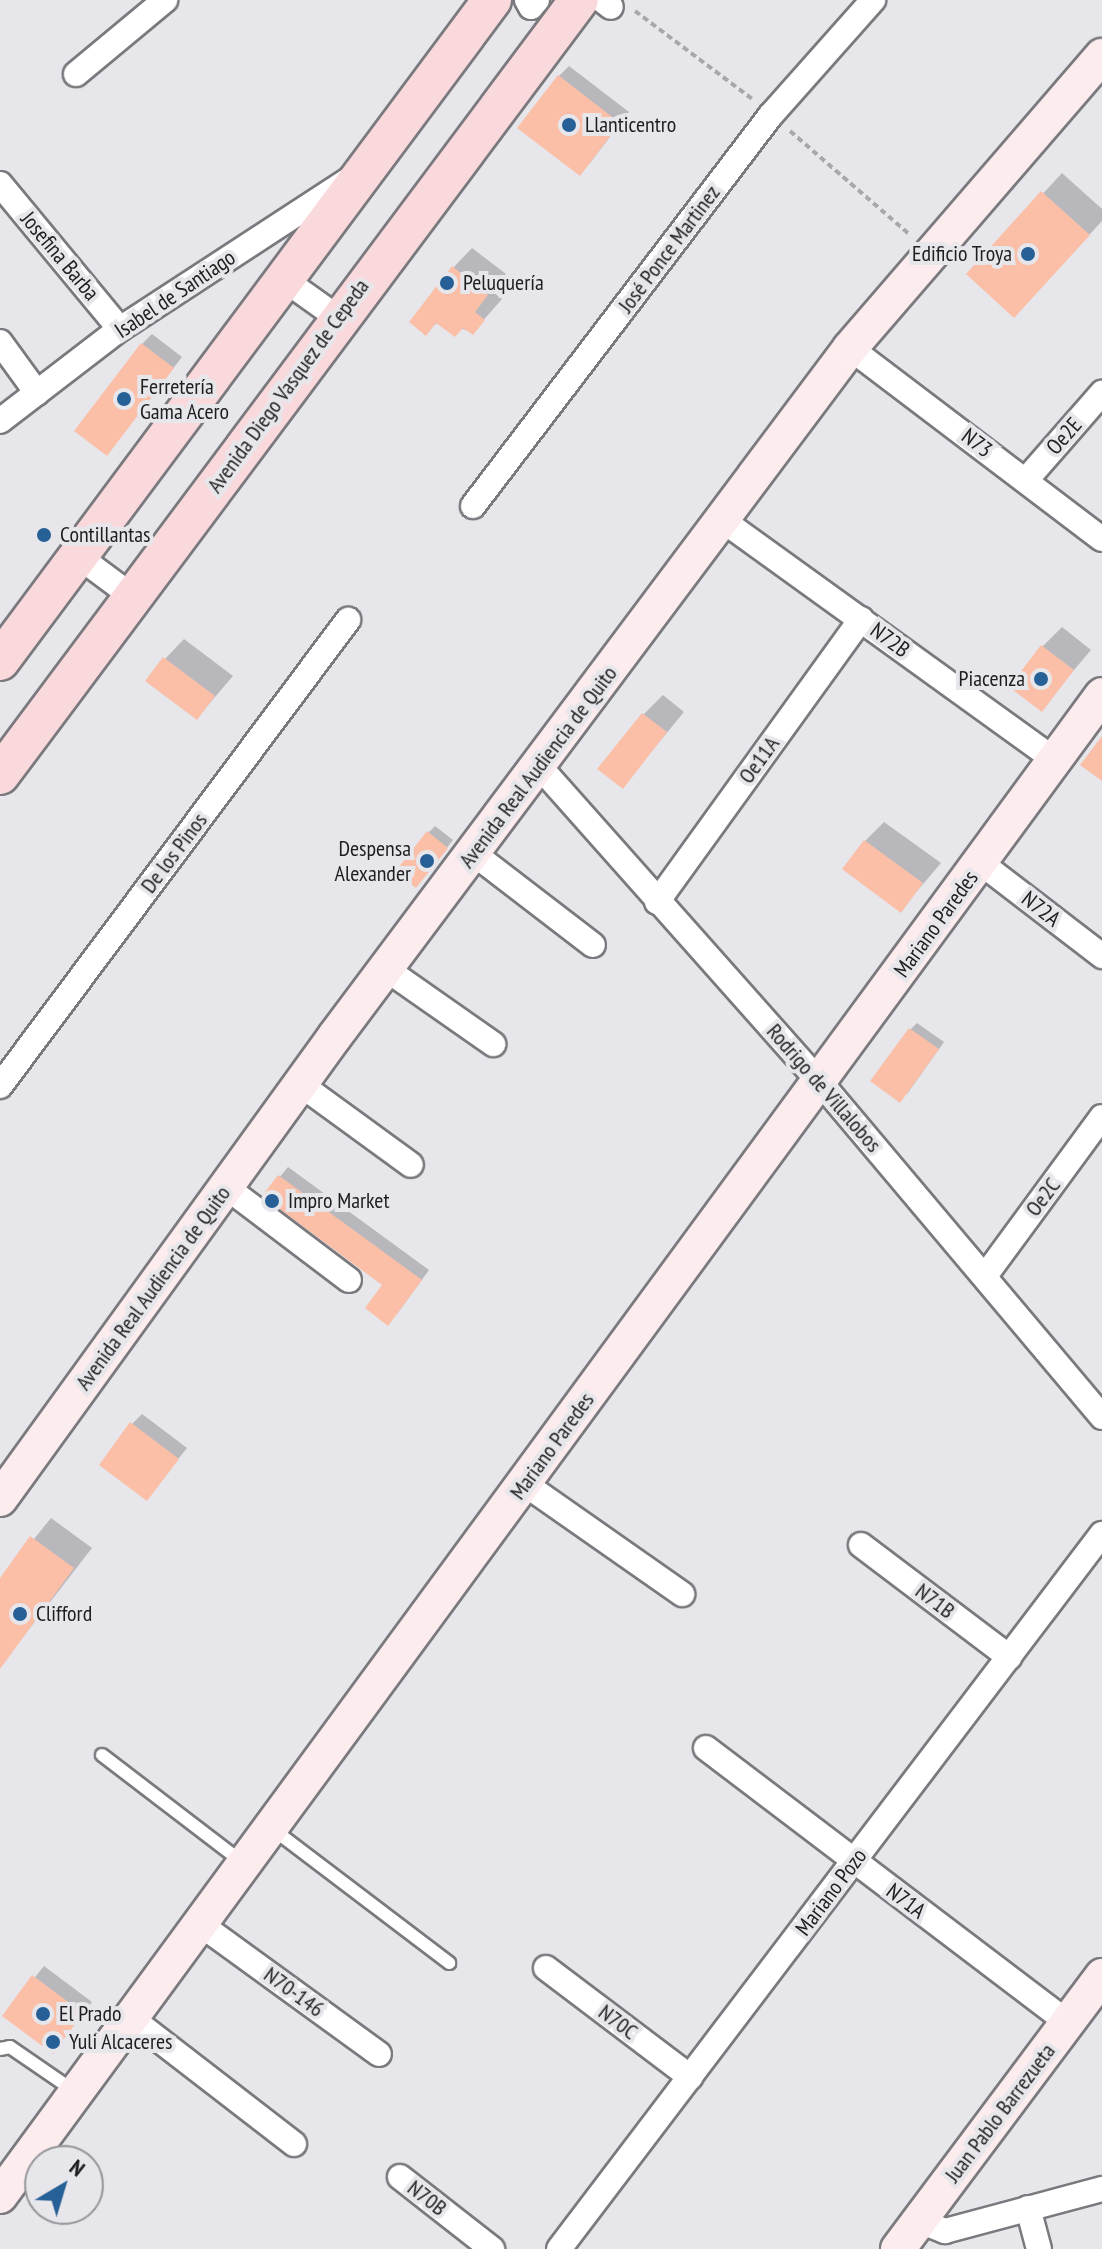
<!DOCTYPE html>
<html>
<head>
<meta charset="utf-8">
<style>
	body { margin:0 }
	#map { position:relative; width:1102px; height:2249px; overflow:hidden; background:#e6e6eb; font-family:"PT Sans Narrow",sans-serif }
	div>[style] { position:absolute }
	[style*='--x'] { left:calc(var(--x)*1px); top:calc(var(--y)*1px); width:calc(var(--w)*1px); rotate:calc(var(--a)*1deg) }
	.shadow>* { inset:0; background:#0003 }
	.building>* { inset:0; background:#fbbfa8 }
	.path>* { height:4px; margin-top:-2px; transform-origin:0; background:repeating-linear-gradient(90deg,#a8a8ac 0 6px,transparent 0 10px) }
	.roads { filter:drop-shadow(2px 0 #79797e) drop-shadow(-2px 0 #79797e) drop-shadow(0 2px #79797e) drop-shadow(0 -2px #79797e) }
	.lane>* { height:12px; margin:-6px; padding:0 6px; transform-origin:6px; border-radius:6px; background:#fff }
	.street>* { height:24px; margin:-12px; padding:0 12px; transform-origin:12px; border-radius:12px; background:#fff }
	.secondary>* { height:34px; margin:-17px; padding:0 17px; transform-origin:17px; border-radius:17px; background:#fdeced }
	.primary>* { height:38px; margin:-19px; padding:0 19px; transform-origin:19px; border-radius:19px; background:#fad9dc }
	.dots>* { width:22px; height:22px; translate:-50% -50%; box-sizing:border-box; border:4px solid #e6e6eb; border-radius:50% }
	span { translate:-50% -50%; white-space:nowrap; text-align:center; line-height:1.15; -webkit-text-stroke:8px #e6e6eb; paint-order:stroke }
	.poi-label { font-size:22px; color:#1e1e20 }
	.left { translate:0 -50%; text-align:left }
	.right { translate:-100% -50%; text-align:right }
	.street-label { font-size:22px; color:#1e1e20 }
	.north { position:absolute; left:24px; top:2145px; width:80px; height:80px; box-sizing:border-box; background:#e6e6eb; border:2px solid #96969a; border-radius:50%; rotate:38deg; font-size:22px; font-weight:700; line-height:32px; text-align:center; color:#1e1e20 }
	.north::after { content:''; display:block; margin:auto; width:28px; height:36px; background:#275f97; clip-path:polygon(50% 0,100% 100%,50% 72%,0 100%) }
</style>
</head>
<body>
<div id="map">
	<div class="shadow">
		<div style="clip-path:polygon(569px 66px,629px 112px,590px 163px,559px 76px)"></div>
		<div style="clip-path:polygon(1062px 173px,1102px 209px,1102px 221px,1033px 296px,969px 274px)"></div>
		<div style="clip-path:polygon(472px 248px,506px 274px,493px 292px,502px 299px,473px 332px,438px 322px,426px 333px,453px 268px)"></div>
		<div style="clip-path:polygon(152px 334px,182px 357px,107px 453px,142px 344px)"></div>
		<div style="clip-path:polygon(1062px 627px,1091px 650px,1041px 709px,1042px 647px)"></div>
		<div style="clip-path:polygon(184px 639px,233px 676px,197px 718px,165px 659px)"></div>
		<div style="clip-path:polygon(663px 695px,684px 712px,623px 786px,643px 715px)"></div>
		<div style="clip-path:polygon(884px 822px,941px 863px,901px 910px,865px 841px)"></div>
		<div style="clip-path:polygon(435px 826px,453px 840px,422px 879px,428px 833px)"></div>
		<div style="clip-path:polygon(917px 1023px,944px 1042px,907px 1094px,911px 1029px)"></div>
		<div style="clip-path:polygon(288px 1167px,429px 1270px,397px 1314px,385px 1284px,265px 1195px)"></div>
		<div style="clip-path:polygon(142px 1414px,187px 1448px,147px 1498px,132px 1424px)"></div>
		<div style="clip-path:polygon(51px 1518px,92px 1548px,9px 1655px,0 1649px,0 1581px)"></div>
		<div style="clip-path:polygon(44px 1966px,92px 2002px,53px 2051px,5px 2015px)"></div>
	</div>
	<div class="building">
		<div style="clip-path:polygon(558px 75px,620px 123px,580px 176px,517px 128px)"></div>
		<div style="clip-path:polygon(1041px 191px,1090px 235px,1014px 318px,966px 274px)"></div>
		<div style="clip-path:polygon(452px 266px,488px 295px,475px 312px,485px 320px,473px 335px,463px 328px,455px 337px,436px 323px,426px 336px,409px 322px)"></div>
		<div style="clip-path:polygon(141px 343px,174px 368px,107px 456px,74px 431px)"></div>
		<div style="clip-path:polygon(1041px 645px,1074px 670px,1042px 712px,1009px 687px)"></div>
		<div style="clip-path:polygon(163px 657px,215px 696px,197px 720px,145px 681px)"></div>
		<div style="clip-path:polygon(642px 713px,667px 732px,623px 789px,597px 769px)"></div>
		<div style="clip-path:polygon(1102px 736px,1102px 781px,1080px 765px)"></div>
		<div style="clip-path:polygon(427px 831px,448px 848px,416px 888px,395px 872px)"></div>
		<div style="clip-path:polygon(864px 840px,923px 883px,901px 913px,842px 869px)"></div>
		<div style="clip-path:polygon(909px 1028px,939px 1049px,900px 1103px,870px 1081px)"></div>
		<div style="clip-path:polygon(278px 1175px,422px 1280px,388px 1326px,365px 1308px,382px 1285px,262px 1196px)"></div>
		<div style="clip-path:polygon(130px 1422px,179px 1459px,147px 1501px,99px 1465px)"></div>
		<div style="clip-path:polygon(30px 1536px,74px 1568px,0 1669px,0 1578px)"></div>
		<div style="clip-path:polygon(32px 1975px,83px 2013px,53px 2054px,2px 2016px)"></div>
	</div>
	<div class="path">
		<div style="--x:635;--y:11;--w:146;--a:36.9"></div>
		<div style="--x:790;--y:131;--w:159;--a:40.9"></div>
	</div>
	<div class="roads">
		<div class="lane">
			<div style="--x:102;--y:1755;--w:176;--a:37.4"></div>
			<div style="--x:274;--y:1830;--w:220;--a:37.2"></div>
			<div style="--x:0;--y:2049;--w:10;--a:-11"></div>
			<div style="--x:10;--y:2047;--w:78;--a:34.5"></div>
		</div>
		<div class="street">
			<div style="--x:527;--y:0;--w:8;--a:60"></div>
			<div style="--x:531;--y:7;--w:9;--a:-49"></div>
			<div style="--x:602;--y:0;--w:11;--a:38"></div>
			<div style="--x:76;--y:74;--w:116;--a:-39.7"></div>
			<div style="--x:0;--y:184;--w:188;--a:50.4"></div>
			<div style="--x:282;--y:278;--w:69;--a:35.5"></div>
			<div style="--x:0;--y:342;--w:63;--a:54"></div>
			<div style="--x:850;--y:348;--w:316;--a:37.2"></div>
			<div style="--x:0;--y:421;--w:151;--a:-37.5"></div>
			<div style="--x:120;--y:329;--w:275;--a:-33.1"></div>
			<div style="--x:1026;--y:480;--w:116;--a:-48.9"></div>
			<div style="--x:473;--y:506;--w:492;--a:-52.7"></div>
			<div style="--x:771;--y:115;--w:154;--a:-48.4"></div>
			<div style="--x:725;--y:522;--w:405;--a:35.8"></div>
			<div style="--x:78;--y:556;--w:69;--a:36.7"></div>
			<div style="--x:539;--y:766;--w:423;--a:48.4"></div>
			<div style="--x:820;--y:1082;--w:438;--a:49.9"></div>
			<div style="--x:473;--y:853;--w:151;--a:37.5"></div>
			<div style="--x:981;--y:863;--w:153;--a:37.5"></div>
			<div style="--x:657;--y:902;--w:349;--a:-54.2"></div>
			<div style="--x:386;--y:969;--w:131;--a:35"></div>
			<div style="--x:300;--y:1084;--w:137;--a:36.1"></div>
			<div style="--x:0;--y:1086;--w:582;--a:-53.25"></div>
			<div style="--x:226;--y:1187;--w:154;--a:37.1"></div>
			<div style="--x:985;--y:1276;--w:197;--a:-53.7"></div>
			<div style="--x:525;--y:1484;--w:192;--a:35"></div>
			<div style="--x:861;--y:1545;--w:186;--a:37.1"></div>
			<div style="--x:706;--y:1748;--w:455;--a:37.2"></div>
			<div style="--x:200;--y:1924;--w:221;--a:36"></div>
			<div style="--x:546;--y:1968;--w:181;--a:37.1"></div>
			<div style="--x:131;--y:2018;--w:206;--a:37.7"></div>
			<div style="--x:400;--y:2177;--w:117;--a:38"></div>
			<div style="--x:1028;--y:2208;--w:42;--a:75"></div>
			<div style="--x:920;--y:2221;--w:27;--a:22"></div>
			<div style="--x:945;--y:2231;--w:163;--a:-15"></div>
			<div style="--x:559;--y:2249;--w:898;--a:-52.79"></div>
		</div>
		<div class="secondary">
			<div style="--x:0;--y:1499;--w:571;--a:-54.11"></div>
			<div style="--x:335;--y:1036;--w:859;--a:-53.18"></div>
			<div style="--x:850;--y:348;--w:386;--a:-49.2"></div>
			<div style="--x:0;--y:2196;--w:1862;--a:-53.71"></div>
			<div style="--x:898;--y:2249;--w:341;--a:-53.2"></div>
		</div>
		<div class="primary">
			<div style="--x:0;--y:661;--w:824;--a:-53.34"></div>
			<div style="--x:0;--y:775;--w:967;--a:-53.24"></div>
		</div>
	</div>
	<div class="dots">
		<div style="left:569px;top:125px;background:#275f97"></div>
		<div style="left:1028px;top:254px;background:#275f97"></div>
		<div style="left:447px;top:283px;background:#275f97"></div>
		<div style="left:124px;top:399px;background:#275f97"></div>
		<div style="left:44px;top:535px;background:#275f97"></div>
		<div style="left:1041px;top:679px;background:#275f97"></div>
		<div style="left:427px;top:861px;background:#275f97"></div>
		<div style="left:272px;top:1201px;background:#275f97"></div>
		<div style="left:20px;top:1614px;background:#275f97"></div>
		<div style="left:43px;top:2014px;background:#275f97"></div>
		<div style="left:53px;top:2042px;background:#275f97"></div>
	</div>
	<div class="poi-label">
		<span class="left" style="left:585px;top:125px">Llanticentro</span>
		<span class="right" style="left:1012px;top:254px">Edificio Troya</span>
		<span class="left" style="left:463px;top:283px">Peluquería</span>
		<span class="left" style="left:140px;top:399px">Ferretería<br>Gama Acero</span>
		<span class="left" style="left:60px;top:535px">Contillantas</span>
		<span class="right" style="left:1025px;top:679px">Piacenza</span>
		<span class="right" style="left:411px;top:861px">Despensa<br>Alexander</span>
		<span class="left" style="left:288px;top:1201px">Impro Market</span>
		<span class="left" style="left:36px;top:1614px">Clifford</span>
		<span class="left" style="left:59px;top:2014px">El Prado</span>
		<span class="left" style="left:69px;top:2042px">Yuli Alcaceres</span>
	</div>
	<div class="street-label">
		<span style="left:669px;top:249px;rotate:-53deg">José Ponce Martinez</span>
		<span style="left:60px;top:256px;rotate:50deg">Josefina Barba</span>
		<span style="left:175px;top:294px;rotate:-34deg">Isabel de Santiago</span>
		<span style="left:288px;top:386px;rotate:-54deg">Avenida Diego Vasquez de Cepeda</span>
		<span style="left:1064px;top:436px;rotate:-49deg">Oe2E</span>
		<span style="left:977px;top:443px;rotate:37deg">N73</span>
		<span style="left:890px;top:640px;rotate:36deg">N72B</span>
		<span style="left:759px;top:760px;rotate:-54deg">Oe11A</span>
		<span style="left:538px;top:767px;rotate:-53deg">Avenida Real Audiencia de Quito</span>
		<span style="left:174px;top:853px;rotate:-53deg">De los Pinos</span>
		<span style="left:1041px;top:909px;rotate:38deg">N72A</span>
		<span style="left:936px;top:924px;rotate:-54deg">Mariano Paredes</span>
		<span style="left:824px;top:1088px;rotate:49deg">Rodrigo de Villalobos</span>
		<span style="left:1043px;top:1197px;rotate:-53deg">Oe2C</span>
		<span style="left:153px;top:1288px;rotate:-54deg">Avenida Real Audiencia de Quito</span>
		<span style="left:552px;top:1446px;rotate:-54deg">Mariano Paredes</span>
		<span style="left:935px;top:1601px;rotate:37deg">N71B</span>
		<span style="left:831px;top:1892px;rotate:-53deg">Mariano Pozo</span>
		<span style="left:906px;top:1901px;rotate:37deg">N71A</span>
		<span style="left:294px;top:1992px;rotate:36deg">N70-146</span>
		<span style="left:618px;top:2022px;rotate:37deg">N70C</span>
		<span style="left:1000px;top:2113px;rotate:-53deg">Juan Pablo Barrezueta</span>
		<span style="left:427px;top:2198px;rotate:38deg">N70B</span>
	</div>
	<div class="north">N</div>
</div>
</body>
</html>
